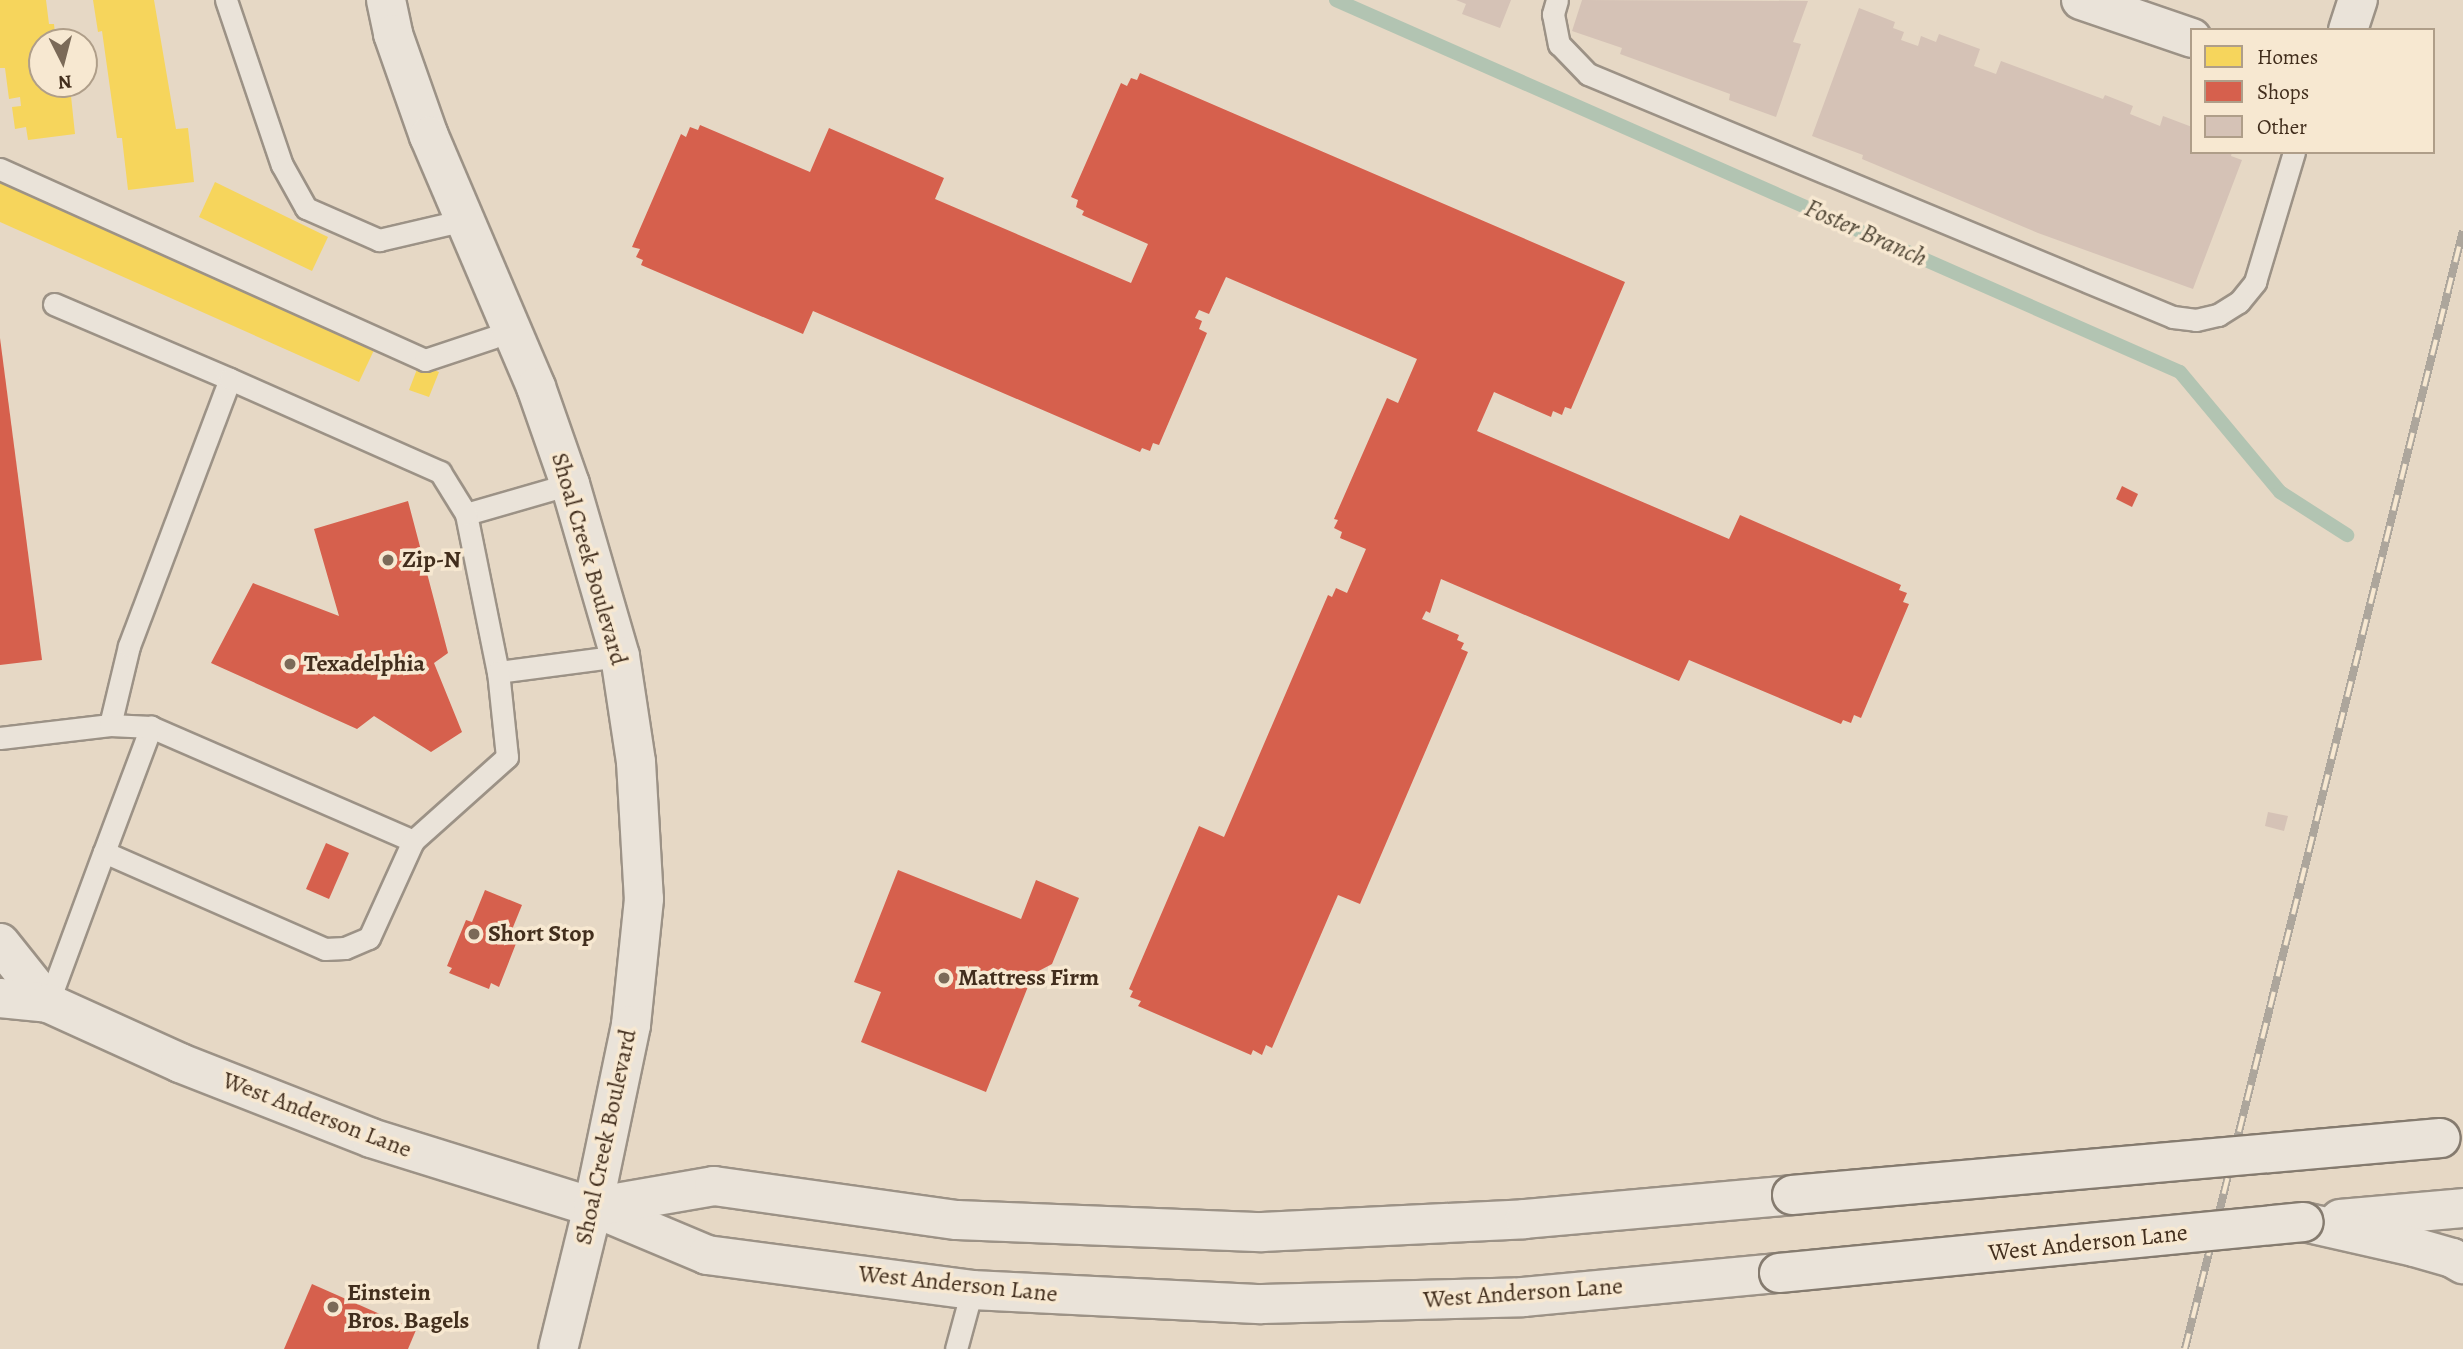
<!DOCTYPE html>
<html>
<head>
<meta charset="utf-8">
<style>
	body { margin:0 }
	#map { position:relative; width:2463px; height:1349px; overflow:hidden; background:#e6d8c5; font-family:Alegreya,serif }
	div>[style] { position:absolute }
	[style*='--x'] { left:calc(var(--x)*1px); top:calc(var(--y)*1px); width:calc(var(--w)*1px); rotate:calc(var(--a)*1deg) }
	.homes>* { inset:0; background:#f6d55c }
	.shops>* { inset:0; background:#d6604d }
	.stream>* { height:14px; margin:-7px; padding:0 7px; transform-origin:7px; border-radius:7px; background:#b2c4b2 }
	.building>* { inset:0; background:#d5c2b6 }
	.roads { filter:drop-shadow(2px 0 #9c9286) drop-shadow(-2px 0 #9c9286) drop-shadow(0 2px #9c9286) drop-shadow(0 -2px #9c9286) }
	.lane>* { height:21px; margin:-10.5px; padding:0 10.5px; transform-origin:10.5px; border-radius:10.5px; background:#eae3d9 }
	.secondary>* { height:38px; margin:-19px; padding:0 19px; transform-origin:19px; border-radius:19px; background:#eae3d9 }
	.rail>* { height:8px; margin-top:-4px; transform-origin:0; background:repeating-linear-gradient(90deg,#f7e8d1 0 16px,#ada69c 0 32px); box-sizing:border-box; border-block:2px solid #ada69c }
	.bridges { filter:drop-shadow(2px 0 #857b6f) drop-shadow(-2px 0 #857b6f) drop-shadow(0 2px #857b6f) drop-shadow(0 -2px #857b6f) }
	.secondary-bridge>* { height:38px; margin:-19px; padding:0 19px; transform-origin:19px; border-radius:19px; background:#eae3d9 }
	.dots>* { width:19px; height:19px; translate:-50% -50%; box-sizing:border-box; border:4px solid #f7e8d1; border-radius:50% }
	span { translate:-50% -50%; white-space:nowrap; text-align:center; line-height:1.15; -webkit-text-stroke:7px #f7e8d1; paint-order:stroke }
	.street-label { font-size:24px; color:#422e1d }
	.poi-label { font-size:24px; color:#422e1d; font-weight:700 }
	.left { translate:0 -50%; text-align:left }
	.water-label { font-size:26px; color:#544a39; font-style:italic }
	.legend { position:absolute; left:2190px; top:28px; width:245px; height:126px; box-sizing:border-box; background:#f7e8d1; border:2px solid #af9e89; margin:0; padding:9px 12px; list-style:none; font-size:21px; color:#422e1d }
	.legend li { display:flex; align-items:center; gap:14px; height:35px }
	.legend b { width:35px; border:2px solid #af9e89 }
	.north { position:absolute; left:28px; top:28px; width:70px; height:70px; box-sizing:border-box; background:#f7e8d1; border:2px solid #af9e89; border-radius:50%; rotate:174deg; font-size:19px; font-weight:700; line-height:28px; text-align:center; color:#422e1d }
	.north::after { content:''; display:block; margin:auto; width:24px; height:32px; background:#7b6a58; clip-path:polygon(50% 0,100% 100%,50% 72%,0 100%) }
</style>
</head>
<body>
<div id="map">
	<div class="homes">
		<div style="clip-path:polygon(0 0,46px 0,49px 24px,54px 24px,56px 42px,42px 42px,42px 84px,65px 84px,66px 96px,71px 96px,75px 134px,28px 140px,26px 127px,15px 129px,12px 107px,21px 106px,20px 97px,9px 99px,5px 68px,0 68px)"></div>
		<div style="clip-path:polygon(93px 0,154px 0,176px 129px,188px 128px,194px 182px,128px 190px,122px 138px,117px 138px,102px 31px,98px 32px)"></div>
		<div style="clip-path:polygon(0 179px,375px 348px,359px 382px,0 222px)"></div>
		<div style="clip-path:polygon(215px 182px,328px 237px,312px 271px,199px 217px)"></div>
		<div style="clip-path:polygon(419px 364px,439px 372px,429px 397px,409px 390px)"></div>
	</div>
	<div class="shops">
		<div style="clip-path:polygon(1140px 73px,1625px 282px,1571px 409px,1565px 407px,1562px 415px,1553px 411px,1551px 417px,1494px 392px,1477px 431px,1729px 539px,1740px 515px,1901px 585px,1899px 590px,1907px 593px,1903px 602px,1909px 604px,1861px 718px,1854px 715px,1851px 723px,1843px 720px,1841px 724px,1689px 660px,1679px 681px,1441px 579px,1430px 613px,1426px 611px,1422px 619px,1459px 635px,1457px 640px,1464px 643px,1461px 649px,1468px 652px,1360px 904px,1338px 895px,1272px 1048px,1266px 1045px,1262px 1055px,1253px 1050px,1251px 1055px,1138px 1006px,1141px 1001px,1130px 997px,1133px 991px,1129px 989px,1199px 826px,1224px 837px,1328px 595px,1332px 597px,1336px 588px,1347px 593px,1366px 549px,1340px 538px,1342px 532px,1334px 528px,1338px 520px,1334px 519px,1387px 398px,1398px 403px,1417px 359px,1226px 277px,1209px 314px,1199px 310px,1195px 318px,1202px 321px,1199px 329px,1207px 333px,1159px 445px,1153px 443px,1150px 451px,1142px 448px,1140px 452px,813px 311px,803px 334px,641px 265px,643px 260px,636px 257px,640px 249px,632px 247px,681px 134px,686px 137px,690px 127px,698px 130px,700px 125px,810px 172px,829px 128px,944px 178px,935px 199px,1131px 283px,1148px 244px,1082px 215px,1084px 211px,1076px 207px,1078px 200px,1071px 197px,1121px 83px,1127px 86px,1131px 78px,1137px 80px)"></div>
		<div style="clip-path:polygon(0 338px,42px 660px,0 665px)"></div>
		<div style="clip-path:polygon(2122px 486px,2138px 494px,2132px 507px,2116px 499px)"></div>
		<div style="clip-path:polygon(408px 501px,448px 653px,434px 663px,462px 732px,431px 752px,374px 716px,357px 729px,211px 663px,253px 583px,339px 616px,314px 529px)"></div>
		<div style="clip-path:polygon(326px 843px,349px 853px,329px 899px,306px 889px)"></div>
		<div style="clip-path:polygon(898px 870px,1021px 919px,1036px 880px,1079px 898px,1052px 964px,1033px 974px,986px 1092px,861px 1042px,881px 992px,854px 982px)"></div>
		<div style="clip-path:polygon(485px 890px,522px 905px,509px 937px,517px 941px,499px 987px,491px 983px,489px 989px,449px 973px,452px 968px,447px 966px,466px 920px,472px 922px)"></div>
		<div style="clip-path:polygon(312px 1284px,416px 1330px,408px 1349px,284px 1349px)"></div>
	</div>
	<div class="stream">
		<div style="--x:1336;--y:0;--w:922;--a:23.79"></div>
		<div style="--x:2180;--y:372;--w:156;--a:50.2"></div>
		<div style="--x:2280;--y:492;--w:80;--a:32.7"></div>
	</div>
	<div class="building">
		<div style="clip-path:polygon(1456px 0,1511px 0,1500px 28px,1462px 14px,1466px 4px)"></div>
		<div style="clip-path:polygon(1582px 0,1808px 1px,1793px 42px,1801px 44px,1776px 117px,1729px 100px,1730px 94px,1620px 54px,1622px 48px,1572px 31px)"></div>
		<div style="clip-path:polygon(1859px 8px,1895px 22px,1893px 28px,1904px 32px,1901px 40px,1918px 46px,1921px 36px,1936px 42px,1939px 34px,1980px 49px,1974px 66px,1996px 74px,2001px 61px,2103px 99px,2105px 95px,2133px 106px,2130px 114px,2160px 126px,2163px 116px,2192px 127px,2192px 152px,2232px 152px,2231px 156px,2242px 160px,2193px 289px,2038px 233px,1862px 159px,1863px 155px,1812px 136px)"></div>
		<div style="clip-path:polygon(2268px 812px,2288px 816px,2284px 831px,2265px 826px)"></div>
	</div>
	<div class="roads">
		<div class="lane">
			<div style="--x:226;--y:0;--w:174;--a:71.3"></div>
			<div style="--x:282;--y:165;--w:49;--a:60.8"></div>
			<div style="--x:306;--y:208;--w:80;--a:23.7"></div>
			<div style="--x:379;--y:240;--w:88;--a:-13.1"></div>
			<div style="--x:1557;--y:0;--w:15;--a:106"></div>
			<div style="--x:1553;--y:14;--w:31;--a:79"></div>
			<div style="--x:1559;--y:44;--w:42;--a:46"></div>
			<div style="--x:1588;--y:74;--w:633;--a:22.56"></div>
			<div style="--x:2173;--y:317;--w:23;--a:7"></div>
			<div style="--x:2196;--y:320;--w:23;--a:-13"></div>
			<div style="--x:2218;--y:315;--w:25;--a:-32"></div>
			<div style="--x:2239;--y:302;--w:26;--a:-51"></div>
			<div style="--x:2255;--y:282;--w:136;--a:-73.3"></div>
			<div style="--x:0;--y:169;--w:466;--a:24.2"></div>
			<div style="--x:425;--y:360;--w:92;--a:-18.4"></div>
			<div style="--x:54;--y:304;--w:191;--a:23.1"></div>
			<div style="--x:570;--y:484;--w:108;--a:163.9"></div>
			<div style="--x:466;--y:514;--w:161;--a:78.6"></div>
			<div style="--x:498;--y:672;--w:123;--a:-7.5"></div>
			<div style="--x:151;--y:727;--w:286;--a:23.5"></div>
			<div style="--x:0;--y:738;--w:111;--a:-6.7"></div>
			<div style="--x:110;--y:725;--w:81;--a:-76.5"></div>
			<div style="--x:129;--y:646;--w:285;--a:-69.3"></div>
			<div style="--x:230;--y:379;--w:230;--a:23.9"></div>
			<div style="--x:440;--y:472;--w:49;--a:58.2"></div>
			<div style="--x:104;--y:852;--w:134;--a:-69.4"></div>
			<div style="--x:151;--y:727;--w:41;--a:-177.2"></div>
			<div style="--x:48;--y:1003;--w:161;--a:-69.7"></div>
			<div style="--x:104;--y:852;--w:241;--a:23.7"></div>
			<div style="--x:325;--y:949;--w:20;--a:-3"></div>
			<div style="--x:345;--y:948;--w:26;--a:-23"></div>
			<div style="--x:369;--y:938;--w:107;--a:-65.6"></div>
			<div style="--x:413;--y:841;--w:126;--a:-41.8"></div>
			<div style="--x:507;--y:757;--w:85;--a:-96"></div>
			<div style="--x:956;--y:1349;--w:61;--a:-74.8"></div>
		</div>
		<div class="secondary">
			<div style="--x:386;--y:0;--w:35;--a:78"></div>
			<div style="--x:393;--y:34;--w:108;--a:70.6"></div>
			<div style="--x:429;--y:136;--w:273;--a:66.9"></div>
			<div style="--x:536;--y:387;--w:103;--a:70.7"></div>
			<div style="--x:570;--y:484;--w:179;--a:73.8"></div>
			<div style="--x:620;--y:656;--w:107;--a:81.4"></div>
			<div style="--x:636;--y:762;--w:137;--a:86.7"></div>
			<div style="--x:644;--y:899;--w:127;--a:95.9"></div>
			<div style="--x:631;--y:1025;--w:186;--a:101.8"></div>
			<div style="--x:593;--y:1207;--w:146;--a:103.8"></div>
			<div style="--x:2081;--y:0;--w:117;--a:18.9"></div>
			<div style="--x:2348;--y:30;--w:32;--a:-72"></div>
			<div style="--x:0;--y:943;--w:77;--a:51.3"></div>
			<div style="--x:0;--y:998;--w:48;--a:5.9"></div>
			<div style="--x:48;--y:1003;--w:145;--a:24.4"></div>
			<div style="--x:180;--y:1063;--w:205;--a:21.4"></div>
			<div style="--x:371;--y:1138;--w:232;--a:17.3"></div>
			<div style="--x:593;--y:1207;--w:124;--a:22.8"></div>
			<div style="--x:707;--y:1255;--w:267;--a:7.5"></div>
			<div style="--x:972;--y:1290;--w:290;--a:2.8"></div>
			<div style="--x:1262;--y:1304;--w:261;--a:-1.5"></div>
			<div style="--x:1523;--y:1297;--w:257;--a:-5.4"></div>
			<div style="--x:593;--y:1207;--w:123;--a:-9.8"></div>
			<div style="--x:714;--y:1186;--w:245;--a:8"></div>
			<div style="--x:957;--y:1220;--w:305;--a:2.3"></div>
			<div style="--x:1262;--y:1232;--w:263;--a:-2.8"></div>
			<div style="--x:1525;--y:1219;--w:268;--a:-5.1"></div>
			<div style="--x:2340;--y:1219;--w:123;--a:-5.1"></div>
			<div style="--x:2304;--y:1222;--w:113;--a:12.8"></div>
			<div style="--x:2414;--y:1247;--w:40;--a:16"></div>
			<div style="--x:2452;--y:1258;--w:13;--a:29"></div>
		</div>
	</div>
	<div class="rail">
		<div style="--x:2185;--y:1349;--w:1152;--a:-76.04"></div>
	</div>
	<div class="bridges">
		<div class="secondary-bridge">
			<div style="--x:1792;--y:1195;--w:651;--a:-5.02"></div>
			<div style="--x:1779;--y:1273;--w:527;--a:-5.55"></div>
		</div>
	</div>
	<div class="dots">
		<div style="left:388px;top:560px;background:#7b6a58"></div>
		<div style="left:290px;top:664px;background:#7b6a58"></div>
		<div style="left:474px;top:934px;background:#7b6a58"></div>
		<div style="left:944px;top:978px;background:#7b6a58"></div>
		<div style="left:333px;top:1307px;background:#7b6a58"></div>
	</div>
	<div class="street-label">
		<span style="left:589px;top:559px;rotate:74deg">Shoal Creek Boulevard</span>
		<span style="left:317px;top:1115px;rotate:21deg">West Anderson Lane</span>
		<span style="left:606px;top:1137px;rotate:-78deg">Shoal Creek Boulevard</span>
		<span style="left:2088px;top:1243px;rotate:-6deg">West Anderson Lane</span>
		<span style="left:958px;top:1284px;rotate:6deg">West Anderson Lane</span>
		<span style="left:1523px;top:1293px;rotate:-4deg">West Anderson Lane</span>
	</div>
	<div class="poi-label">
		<span class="left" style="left:402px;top:560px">Zip-N</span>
		<span class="left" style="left:304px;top:664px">Texadelphia</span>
		<span class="left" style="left:488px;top:934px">Short Stop</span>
		<span class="left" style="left:958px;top:978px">Mattress Firm</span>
		<span class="left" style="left:347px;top:1307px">Einstein<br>Bros. Bagels</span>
	</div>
	<div class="water-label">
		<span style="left:1866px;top:233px;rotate:24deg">Foster Branch</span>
	</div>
	<ul class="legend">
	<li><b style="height:19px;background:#f6d55c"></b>Homes</li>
	<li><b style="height:19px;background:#d6604d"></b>Shops</li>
	<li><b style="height:19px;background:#d5c2b6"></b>Other</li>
	</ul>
	<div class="north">N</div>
</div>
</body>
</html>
